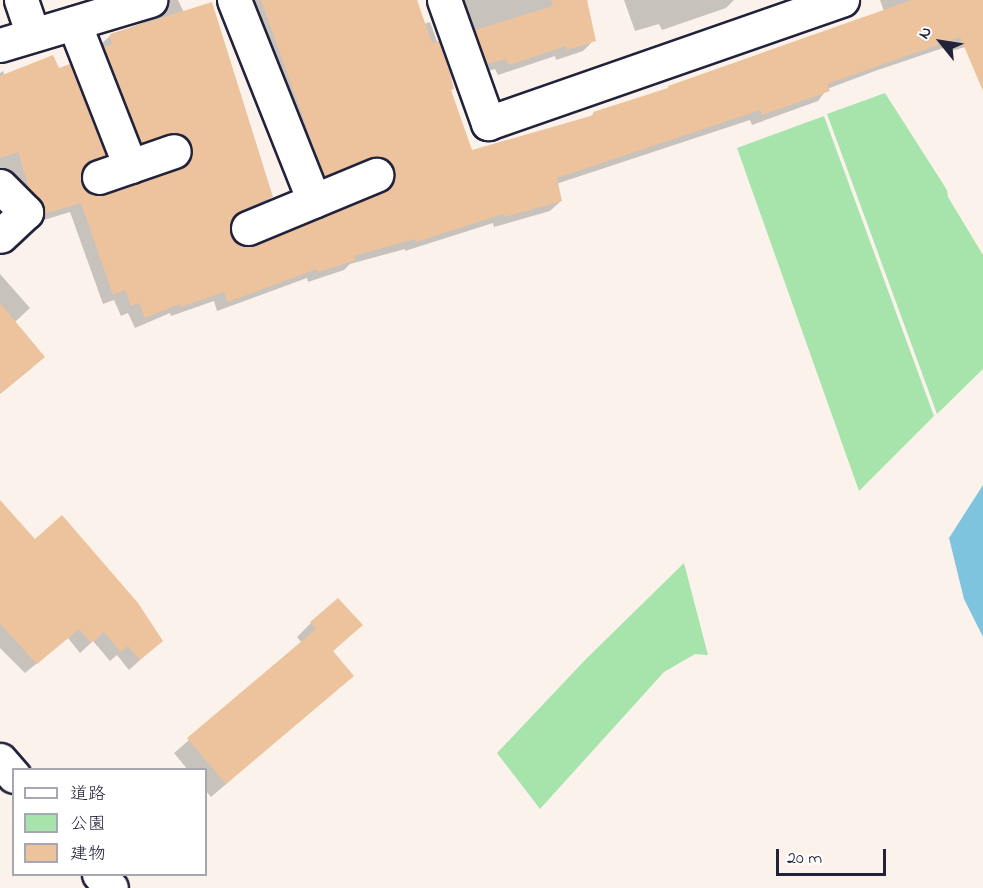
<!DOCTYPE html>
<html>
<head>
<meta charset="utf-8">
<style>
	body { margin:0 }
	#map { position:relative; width:983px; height:888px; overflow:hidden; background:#fbf3eb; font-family:"Indie Flower","Klee One",sans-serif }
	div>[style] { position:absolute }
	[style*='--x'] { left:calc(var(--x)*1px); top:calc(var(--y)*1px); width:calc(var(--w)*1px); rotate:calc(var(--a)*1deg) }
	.green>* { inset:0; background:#a6e4ac }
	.water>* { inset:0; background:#7ec4df }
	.shadow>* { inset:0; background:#0003 }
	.building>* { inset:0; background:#ecc39c }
	.roads { filter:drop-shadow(2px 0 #22223b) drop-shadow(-2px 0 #22223b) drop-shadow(0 2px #22223b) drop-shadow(0 -2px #22223b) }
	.minor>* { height:33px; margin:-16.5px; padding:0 16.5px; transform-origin:16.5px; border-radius:16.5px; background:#fff }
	span { translate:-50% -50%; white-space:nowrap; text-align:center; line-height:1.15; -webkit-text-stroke:5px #fff; paint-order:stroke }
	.legend { position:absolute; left:12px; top:768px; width:195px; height:108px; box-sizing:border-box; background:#fff; border:2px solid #a7a7b1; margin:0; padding:8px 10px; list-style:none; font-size:18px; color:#22223b }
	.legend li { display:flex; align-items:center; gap:12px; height:30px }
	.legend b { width:30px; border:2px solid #a7a7b1 }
	.north { position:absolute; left:911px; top:12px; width:60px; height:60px; -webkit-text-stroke:4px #fff; paint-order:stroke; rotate:300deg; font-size:16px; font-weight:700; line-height:24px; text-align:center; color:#22223b }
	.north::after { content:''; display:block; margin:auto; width:21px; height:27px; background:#22223b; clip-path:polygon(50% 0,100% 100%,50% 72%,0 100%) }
	.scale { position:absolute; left:776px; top:849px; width:110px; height:27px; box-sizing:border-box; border:3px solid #22223b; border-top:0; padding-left:8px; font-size:18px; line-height:21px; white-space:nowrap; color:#22223b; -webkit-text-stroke:4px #fff; paint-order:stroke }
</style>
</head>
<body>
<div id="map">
	<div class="green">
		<div style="clip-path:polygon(885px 93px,947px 190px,948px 197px,983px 255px,983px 369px,937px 414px,827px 114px)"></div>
		<div style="clip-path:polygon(824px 116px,934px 416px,859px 491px,737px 148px)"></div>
		<div style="clip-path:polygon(684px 563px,708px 655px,695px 654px,664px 672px,540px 809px,497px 753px,585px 660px)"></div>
	</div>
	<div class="water">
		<div style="clip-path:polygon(983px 485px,983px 637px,964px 599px,949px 538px)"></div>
	</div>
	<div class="shadow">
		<div style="clip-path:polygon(155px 0,178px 0,271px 197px,261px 207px,230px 220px,230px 236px,236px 244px,246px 248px,338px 215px,383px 194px,385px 189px,383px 178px,314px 185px,247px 0,399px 0,409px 29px,430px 22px,449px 74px,450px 91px,471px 151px,589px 118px,594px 113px,665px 91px,884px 11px,880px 0,983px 0,983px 42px,951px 51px,949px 46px,875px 71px,827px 89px,818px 101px,752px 125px,750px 120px,556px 184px,561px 201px,550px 211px,494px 227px,493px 223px,405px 251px,405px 249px,350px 264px,344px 270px,308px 282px,307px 278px,217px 311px,214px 301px,171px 316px,170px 313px,135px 328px,128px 313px,121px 316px,114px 300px,103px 304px,70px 212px,34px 223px,0 183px,0 73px,3px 71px,5px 76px,104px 155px,93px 165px,80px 171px,80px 184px,85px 192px,95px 197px,105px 196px,181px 170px,182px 156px,131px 152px,100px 45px,111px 35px,158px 17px,158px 6px)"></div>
		<div style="clip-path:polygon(453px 0,585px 0,594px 40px,583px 51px,556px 60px,555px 56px,498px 75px,495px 69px,476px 74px)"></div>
		<div style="clip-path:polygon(624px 0,734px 0,726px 8px,662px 30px,659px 24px,635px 31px)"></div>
		<div style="clip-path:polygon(0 274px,30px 308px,15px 322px,33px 367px,0 394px)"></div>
		<div style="clip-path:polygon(0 502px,35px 541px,161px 641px,129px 670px,117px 655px,110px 661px,93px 641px,80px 653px,68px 638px,25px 673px,0 648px)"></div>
		<div style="clip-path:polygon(311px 623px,360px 625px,332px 652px,352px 676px,211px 797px,206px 791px,206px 770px,188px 770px,174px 753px,302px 643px,297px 637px)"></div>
	</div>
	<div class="building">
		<div style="clip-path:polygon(261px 0,417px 0,432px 43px,439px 41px,450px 73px,454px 89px,451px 90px,472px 150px,594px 115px,593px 112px,668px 88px,668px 86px,912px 0,983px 0,983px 91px,960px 37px,827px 84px,830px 91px,762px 115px,760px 110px,557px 178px,562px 201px,504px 217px,503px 214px,416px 242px,415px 239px,354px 256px,356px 260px,318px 272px,317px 269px,228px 302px,224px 292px,181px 307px,180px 304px,145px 318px,139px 303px,131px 306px,125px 290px,113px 295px,81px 203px,44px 214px,40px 199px,29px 188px,18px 152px,0 158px,0 76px,53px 55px,59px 68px,70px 64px,106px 155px,84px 165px,81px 174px,81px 183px,87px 192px,96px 195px,105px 195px,180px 169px,188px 164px,192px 155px,191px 144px,186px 136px,177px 133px,141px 143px,104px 47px,112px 44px,110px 34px,212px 2px,273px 197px,240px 211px,234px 216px,230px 225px,231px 235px,236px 242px,245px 246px,255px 245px,383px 192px,391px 186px,395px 177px,393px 168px,388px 161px,378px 156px,324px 176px)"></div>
		<div style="clip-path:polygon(551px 0,587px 0,596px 41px,567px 50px,566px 46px,509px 65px,506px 59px,487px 64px,475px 30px,553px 6px)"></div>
		<div style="clip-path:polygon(0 303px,45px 357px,0 394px)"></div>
		<div style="clip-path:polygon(0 500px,35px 539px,62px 515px,138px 603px,163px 641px,140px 660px,128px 646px,121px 652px,104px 632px,91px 643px,79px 629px,37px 664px,0 624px)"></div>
		<div style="clip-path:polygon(338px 598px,363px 625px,333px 651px,354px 676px,226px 784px,187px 738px,316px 629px,310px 622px)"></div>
	</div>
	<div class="roads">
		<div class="minor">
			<div style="--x:21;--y:0;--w:36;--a:71"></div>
			<div style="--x:234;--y:0;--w:216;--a:68.3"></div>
			<div style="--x:444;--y:0;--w:131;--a:70.3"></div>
			<div style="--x:488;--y:123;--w:375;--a:-19.2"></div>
			<div style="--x:74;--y:23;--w:154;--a:68.6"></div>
			<div style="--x:0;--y:45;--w:157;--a:-16.7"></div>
			<div style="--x:99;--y:177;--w:79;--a:-19.1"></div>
			<div style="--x:0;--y:186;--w:37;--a:45"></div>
			<div style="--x:26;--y:212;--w:35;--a:137"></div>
			<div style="--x:248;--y:228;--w:139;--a:-22.5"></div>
			<div style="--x:0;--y:760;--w:21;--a:49"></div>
			<div style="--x:99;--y:874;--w:18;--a:49"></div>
		</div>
	</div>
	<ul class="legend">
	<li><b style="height:8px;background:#fff"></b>道路</li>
	<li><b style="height:16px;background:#a6e4ac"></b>公園</li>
	<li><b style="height:16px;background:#ecc39c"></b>建物</li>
	</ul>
	<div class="north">N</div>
	<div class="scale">20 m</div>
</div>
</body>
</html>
